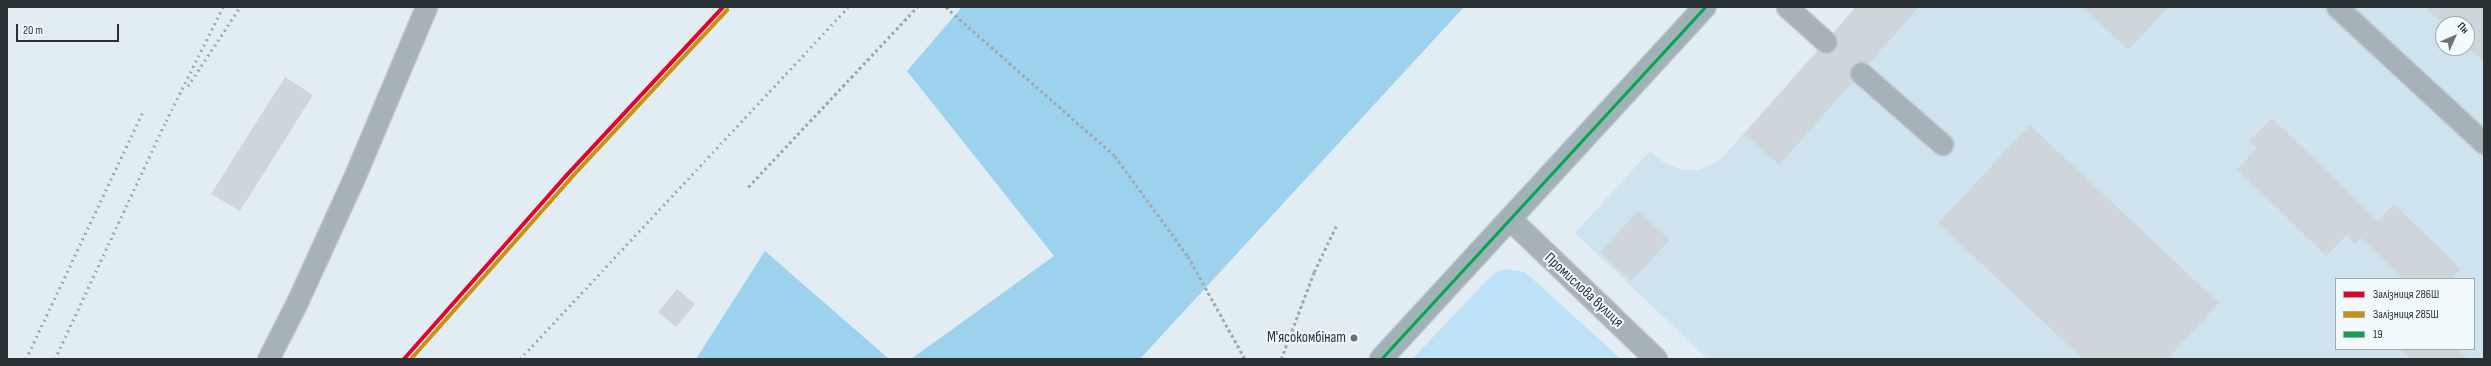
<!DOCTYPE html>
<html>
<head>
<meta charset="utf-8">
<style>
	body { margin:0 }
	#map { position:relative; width:2491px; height:366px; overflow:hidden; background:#e2edf3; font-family:"Sofia Sans Condensed",sans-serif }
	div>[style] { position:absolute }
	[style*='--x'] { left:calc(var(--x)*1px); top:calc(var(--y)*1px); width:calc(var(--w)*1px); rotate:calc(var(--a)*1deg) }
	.built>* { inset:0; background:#cfe3ee }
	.green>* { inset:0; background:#bde1f6 }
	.forest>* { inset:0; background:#9dd2ee }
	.building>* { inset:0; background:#ced5db }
	.path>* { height:2.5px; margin-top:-1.25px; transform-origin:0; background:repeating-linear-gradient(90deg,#9faaad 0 3px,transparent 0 6px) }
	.roads { filter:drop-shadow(1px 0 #c2cacf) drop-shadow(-1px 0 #c2cacf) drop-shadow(0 1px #c2cacf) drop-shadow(0 -1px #c2cacf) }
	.service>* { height:21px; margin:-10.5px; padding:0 10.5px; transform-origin:10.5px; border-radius:10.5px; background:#a6b2b7 }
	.minor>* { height:22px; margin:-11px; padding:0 11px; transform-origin:11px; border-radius:11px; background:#a6b2b7 }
	.secondary>* { height:22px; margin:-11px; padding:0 11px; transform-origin:11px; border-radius:11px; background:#a1b2b7 }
	.rail>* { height:3px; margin-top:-1.5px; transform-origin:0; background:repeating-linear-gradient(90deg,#a1acb0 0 2px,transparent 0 6px) }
	.bus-1>* { height:3px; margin:-1.5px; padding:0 1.5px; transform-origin:1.5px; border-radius:1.5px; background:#00a651 }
	.rail-1>* { height:4px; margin:-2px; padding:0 2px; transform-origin:2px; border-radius:2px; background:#e4002b }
	.rail-2>* { height:4px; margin:-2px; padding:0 2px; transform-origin:2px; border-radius:2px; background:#ce8f0b }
	.dots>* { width:11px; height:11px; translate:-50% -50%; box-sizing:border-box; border:2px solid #f2fafe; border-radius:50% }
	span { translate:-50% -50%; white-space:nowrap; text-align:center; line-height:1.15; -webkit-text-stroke:4px #f2fafe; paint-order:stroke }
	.street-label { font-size:15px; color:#293135 }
	.poi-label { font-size:15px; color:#293135 }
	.right { translate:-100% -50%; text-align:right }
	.frame { position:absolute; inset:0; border:8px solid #293135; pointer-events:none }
	.legend { position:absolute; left:2335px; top:278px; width:140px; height:72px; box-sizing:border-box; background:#f2fafe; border:1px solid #a2aaae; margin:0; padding:5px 7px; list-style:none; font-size:12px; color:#293135 }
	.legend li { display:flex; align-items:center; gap:8px; height:20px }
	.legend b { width:20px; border:1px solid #a2aaae }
	.north { position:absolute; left:2435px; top:16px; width:40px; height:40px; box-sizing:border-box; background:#f2fafe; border:1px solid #a2aaae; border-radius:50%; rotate:45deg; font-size:11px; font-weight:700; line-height:16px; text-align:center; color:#293135 }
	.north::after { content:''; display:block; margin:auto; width:14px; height:18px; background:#6a7378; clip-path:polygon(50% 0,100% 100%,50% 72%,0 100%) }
	.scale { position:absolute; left:16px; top:24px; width:103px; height:18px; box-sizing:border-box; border:2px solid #293135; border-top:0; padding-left:5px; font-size:12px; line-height:14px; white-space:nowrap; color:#293135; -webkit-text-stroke:3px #f2fafe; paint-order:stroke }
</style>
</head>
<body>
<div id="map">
	<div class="built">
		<div style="clip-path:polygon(evenodd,1856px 7px,2484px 7px,2484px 359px,1708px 359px,1575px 233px,1650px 151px,1666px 164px,1683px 170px,1699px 170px,1719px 161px,1856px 7px,2443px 24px,2467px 24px,2467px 48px,2443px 48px,2443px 24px,1856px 7px,2336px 279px,2474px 279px,2474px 349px,2336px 349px,2336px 279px)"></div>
	</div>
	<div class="green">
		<div style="clip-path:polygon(1504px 269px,1525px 272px,1621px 359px,1412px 359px,1493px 274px)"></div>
	</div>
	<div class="forest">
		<div style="clip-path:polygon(962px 7px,1464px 7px,1140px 359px,911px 359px,1054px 256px,907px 71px)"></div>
		<div style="clip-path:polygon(765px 251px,889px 359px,696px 359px)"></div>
	</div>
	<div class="building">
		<div style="clip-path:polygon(1856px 7px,1919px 7px,1779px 165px,1744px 134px)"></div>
		<div style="clip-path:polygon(2083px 7px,2169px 7px,2128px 50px)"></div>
		<div style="clip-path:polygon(2425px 7px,2484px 7px,2484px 62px,2467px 46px,2467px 24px,2443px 24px)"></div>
		<div style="clip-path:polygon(285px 77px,313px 95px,240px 211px,211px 194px)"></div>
		<div style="clip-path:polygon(2272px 118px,2378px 221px,2394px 204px,2461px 269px,2451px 279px,2402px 279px,2361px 238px,2355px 244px,2347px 235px,2326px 256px,2237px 169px,2257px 148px,2249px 141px)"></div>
		<div style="clip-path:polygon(2030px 125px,2219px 303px,2167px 359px,2083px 359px,1938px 223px)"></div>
		<div style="clip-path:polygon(1638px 211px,1670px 240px,1631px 281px,1600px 252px)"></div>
		<div style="clip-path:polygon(677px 289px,695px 304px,676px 327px,658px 312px)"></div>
		<div style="clip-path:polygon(2400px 349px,2458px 349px,2468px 359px,2410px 359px)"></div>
	</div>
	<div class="path">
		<div style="--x:946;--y:7;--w:225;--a:41.4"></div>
		<div style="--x:1115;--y:156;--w:124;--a:53.9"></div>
		<div style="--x:1188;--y:256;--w:118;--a:61"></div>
		<div style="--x:748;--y:187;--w:247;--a:-46.8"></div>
		<div style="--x:1281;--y:359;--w:93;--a:-69.2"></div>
		<div style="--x:1314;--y:272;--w:51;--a:-64.4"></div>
	</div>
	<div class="roads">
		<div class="service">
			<div style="--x:1787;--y:7;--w:52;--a:41.9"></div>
			<div style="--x:2337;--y:7;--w:200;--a:42.8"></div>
			<div style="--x:1861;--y:73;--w:108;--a:41.2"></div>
			<div style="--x:268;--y:359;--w:66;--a:-63"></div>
			<div style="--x:298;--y:300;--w:132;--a:-65.4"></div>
			<div style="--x:353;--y:180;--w:188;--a:-67.1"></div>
		</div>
		<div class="minor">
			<div style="--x:1511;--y:220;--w:201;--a:43.8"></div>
		</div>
		<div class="secondary">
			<div style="--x:1381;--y:359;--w:478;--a:-47.4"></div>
		</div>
	</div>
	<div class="rail">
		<div style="--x:188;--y:86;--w:95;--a:-56.6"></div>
		<div style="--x:26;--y:359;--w:273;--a:-64.7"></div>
		<div style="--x:55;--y:359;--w:263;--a:-65"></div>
		<div style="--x:166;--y:121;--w:127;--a:-63.4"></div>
		<div style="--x:520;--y:359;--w:481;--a:-47"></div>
	</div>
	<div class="bus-1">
		<div style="--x:1381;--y:359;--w:478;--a:-47.4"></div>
	</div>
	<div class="rail-1">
		<div style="--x:404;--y:359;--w:244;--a:-48.5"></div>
		<div style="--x:566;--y:176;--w:231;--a:-47.1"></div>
	</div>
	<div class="rail-2">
		<div style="--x:411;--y:359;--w:240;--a:-48.5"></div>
		<div style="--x:570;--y:179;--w:231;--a:-47.1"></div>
	</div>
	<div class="dots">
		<div style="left:1354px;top:338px;background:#6a7378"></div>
	</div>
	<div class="street-label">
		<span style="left:1584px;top:290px;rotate:43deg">Промислова вулиця</span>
	</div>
	<div class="poi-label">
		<span class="right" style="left:1346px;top:338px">М'ясокомбінат</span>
	</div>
	<div class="frame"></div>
	<ul class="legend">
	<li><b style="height:5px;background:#e4002b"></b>Залізниця 286Ш</li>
	<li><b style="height:5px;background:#ce8f0b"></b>Залізниця 285Ш</li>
	<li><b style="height:5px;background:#00a651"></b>19</li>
	</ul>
	<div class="north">Пн</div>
	<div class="scale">20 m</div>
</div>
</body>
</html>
